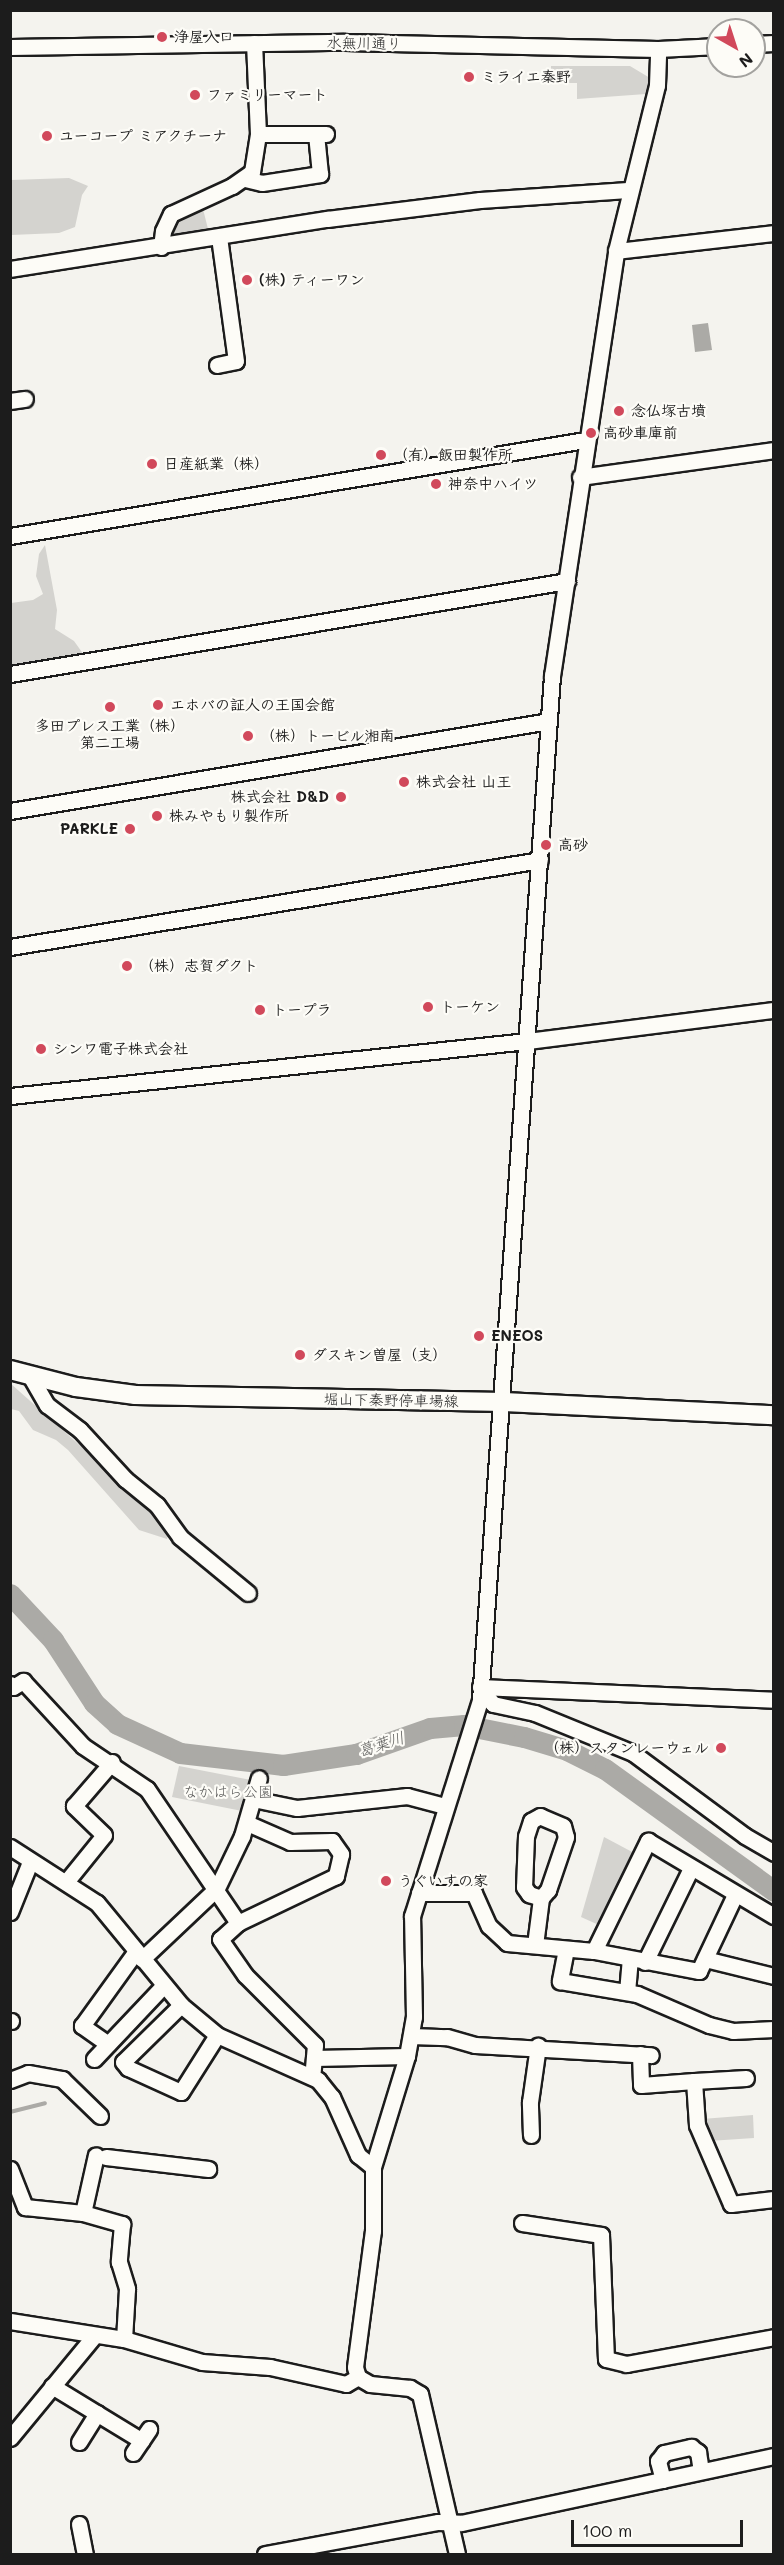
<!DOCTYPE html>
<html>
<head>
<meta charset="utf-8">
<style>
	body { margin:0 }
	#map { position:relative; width:784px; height:2565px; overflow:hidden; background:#f4f3ee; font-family:Mali,"Klee One",sans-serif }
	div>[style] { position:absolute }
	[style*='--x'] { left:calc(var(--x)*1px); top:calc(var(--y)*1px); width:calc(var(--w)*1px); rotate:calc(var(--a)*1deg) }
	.green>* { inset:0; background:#d4d3cf }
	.water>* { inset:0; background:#abaaa6 }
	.stream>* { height:4px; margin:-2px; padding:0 2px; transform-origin:2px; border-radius:2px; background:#abaaa6 }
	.river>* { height:21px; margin:-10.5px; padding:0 10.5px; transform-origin:10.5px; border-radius:10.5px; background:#abaaa6 }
	.roads { filter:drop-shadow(2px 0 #1c1c1c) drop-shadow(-2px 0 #1c1c1c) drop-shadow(0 2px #1c1c1c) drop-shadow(0 -2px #1c1c1c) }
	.minor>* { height:15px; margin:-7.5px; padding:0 7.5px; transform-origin:7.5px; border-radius:7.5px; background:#fdfcf7 }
	.major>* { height:18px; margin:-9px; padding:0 9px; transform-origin:9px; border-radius:9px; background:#fdfcf7 }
	.dots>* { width:16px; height:16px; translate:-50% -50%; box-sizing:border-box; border:3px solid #fdfcf7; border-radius:50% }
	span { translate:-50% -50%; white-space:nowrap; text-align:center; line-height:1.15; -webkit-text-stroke:4.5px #fdfcf7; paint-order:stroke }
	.poi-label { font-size:15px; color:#1c1c1c; font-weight:700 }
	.left { translate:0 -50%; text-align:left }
	.right { translate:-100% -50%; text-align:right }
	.street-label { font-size:15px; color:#1c1c1c }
	.park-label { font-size:15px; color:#5c5c5b }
	.water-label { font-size:16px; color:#5c5c5a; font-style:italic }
	.frame { position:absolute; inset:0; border:12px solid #1c1c1c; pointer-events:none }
	.north { position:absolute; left:706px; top:18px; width:60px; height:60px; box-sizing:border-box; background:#fdfcf7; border:2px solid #a3a29f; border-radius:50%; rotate:141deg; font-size:16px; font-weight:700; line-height:24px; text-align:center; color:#1c1c1c }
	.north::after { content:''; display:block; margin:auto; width:21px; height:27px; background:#d1495b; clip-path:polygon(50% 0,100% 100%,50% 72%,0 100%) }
	.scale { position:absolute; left:571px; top:2520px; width:172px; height:27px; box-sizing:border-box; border:3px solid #1c1c1c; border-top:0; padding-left:8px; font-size:18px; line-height:21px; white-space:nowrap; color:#1c1c1c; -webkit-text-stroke:4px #fdfcf7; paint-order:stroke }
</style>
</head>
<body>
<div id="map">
	<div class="green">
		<div style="clip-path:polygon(551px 66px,630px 66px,650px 78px,646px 94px,577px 99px,577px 83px,559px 83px,559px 74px,551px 74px)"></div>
		<div style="clip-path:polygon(69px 178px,88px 186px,82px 195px,75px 227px,59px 233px,11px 235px,11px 180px)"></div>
		<div style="clip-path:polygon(202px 205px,209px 233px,169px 237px,176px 219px)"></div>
		<div style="clip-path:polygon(45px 545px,57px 610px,55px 629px,74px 641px,84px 655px,11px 666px,11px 603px,33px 600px,43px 594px,36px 576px,39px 554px)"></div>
		<div style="clip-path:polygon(10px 1383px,158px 1515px,169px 1531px,167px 1539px,139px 1530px,68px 1450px,56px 1440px,33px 1430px,19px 1411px,11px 1409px)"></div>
		<div style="clip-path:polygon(179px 1766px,251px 1780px,242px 1811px,172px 1797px)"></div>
		<div style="clip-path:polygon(604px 1837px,636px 1854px,601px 1926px,581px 1917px)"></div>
		<div style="clip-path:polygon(753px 2115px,754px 2138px,709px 2141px,702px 2119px)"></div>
	</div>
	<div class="water">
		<div style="clip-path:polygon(708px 323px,712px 350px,695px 352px,692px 325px)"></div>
	</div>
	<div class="stream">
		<div style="--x:10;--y:2112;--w:36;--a:-14"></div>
	</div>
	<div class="river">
		<div style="--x:10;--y:1594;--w:63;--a:46.9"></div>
		<div style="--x:53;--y:1640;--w:75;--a:56.9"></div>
		<div style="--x:94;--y:1703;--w:31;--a:42"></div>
		<div style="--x:117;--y:1724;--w:69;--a:24.7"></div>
		<div style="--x:180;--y:1753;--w:104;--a:6.6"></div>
		<div style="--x:283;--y:1765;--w:74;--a:-8.6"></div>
		<div style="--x:356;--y:1754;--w:78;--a:-19.4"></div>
		<div style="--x:430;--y:1728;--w:34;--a:-5"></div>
		<div style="--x:464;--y:1725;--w:61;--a:11.3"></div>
		<div style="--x:524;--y:1737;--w:45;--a:16.8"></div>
		<div style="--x:567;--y:1750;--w:42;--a:26.6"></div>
		<div style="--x:605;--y:1769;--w:208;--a:35.8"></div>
	</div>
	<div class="roads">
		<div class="minor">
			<div style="--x:754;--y:44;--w:20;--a:-3"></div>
			<div style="--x:10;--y:47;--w:335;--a:-0.9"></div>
			<div style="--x:345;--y:42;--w:313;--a:1.3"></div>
			<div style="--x:658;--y:49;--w:60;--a:-2.9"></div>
			<div style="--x:258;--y:134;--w:68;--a:0"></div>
			<div style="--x:245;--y:179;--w:17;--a:13"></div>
			<div style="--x:262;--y:183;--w:59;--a:-8.8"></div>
			<div style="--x:320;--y:174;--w:40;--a:-95.7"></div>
			<div style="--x:161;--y:247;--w:16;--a:-83"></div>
			<div style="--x:163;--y:231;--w:19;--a:-65"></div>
			<div style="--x:171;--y:214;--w:67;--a:-24.7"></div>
			<div style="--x:232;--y:186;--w:24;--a:-35"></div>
			<div style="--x:252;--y:172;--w:38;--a:-81"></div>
			<div style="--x:258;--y:134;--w:91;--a:-92.5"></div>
			<div style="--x:616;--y:251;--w:159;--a:-6.5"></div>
			<div style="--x:10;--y:269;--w:321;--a:-9"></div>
			<div style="--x:327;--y:219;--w:154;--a:-7.1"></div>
			<div style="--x:480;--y:200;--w:148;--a:-3.9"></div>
			<div style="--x:217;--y:365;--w:19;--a:-12"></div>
			<div style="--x:236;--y:361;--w:125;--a:-97.8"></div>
			<div style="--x:10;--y:401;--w:15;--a:-8"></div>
			<div style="--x:580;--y:477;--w:196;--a:-7.9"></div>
			<div style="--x:10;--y:536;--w:583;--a:-9.48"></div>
			<div style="--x:10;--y:674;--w:565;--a:-9.48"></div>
			<div style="--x:10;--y:811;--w:546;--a:-9.48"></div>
			<div style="--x:10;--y:947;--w:537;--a:-9.32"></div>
			<div style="--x:10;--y:1096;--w:520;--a:-6.07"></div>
			<div style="--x:527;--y:1041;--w:249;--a:-7.2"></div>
			<div style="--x:29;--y:1374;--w:36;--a:60"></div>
			<div style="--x:47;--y:1405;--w:41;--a:37.1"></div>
			<div style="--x:80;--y:1430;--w:67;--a:47.4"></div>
			<div style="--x:125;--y:1479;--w:41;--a:39.1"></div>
			<div style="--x:157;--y:1505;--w:39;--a:54"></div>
			<div style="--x:180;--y:1537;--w:88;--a:39.5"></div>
			<div style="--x:10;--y:1684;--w:4;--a:45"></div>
			<div style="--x:13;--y:1687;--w:12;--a:-31"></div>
			<div style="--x:23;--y:1681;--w:88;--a:47.3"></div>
			<div style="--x:83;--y:1746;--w:77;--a:33.9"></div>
			<div style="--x:147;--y:1789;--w:162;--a:55.8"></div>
			<div style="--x:480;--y:1687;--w:21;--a:53"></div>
			<div style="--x:493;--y:1704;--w:43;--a:12.1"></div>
			<div style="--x:535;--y:1713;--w:106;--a:22.2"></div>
			<div style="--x:633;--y:1753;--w:139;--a:36.5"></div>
			<div style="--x:745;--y:1836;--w:34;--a:30"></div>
			<div style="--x:480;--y:1687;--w:294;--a:2.5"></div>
			<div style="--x:253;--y:1799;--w:45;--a:11.6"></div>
			<div style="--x:297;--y:1808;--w:111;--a:-6.2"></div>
			<div style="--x:407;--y:1796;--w:38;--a:15"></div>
			<div style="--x:247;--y:1823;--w:47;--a:23.8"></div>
			<div style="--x:290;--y:1842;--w:42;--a:-1.4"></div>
			<div style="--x:332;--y:1841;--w:16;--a:55"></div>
			<div style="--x:341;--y:1854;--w:23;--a:103"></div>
			<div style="--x:336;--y:1876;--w:109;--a:154.4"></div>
			<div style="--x:238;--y:1923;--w:24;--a:138"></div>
			<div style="--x:220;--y:1939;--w:44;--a:55.2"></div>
			<div style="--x:245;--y:1975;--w:99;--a:45"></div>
			<div style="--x:315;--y:2045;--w:32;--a:95"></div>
			<div style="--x:10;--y:1847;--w:103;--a:32.8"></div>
			<div style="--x:97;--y:1903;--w:132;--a:50.5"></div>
			<div style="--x:181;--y:2005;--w:47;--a:39.8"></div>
			<div style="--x:217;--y:2035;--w:111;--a:24"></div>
			<div style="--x:318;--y:2080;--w:22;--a:51"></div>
			<div style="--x:332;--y:2097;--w:64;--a:65.9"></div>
			<div style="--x:358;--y:2155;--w:19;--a:39"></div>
			<div style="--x:66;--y:1882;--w:60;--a:-51"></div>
			<div style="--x:104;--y:1835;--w:42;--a:-136"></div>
			<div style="--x:74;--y:1806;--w:58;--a:-49.2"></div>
			<div style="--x:419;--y:1893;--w:55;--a:0"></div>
			<div style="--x:474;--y:1893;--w:36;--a:66"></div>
			<div style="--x:489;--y:1926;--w:25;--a:43"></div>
			<div style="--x:507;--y:1943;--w:87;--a:5.3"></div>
			<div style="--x:594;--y:1951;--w:107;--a:10.8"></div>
			<div style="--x:699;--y:1971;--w:84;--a:-64.7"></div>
			<div style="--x:10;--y:1912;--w:54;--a:-68.2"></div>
			<div style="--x:535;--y:1945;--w:47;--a:-82.7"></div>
			<div style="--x:541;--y:1898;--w:11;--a:-49"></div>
			<div style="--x:548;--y:1890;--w:56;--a:-71.2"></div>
			<div style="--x:566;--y:1837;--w:11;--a:-105"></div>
			<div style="--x:563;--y:1826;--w:25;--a:-157"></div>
			<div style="--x:540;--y:1816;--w:10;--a:151"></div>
			<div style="--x:531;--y:1821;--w:16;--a:108"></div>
			<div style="--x:526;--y:1836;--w:51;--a:92.2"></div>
			<div style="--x:524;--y:1887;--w:9;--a:54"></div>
			<div style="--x:529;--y:1894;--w:13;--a:18"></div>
			<div style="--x:566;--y:1949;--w:33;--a:101"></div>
			<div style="--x:560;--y:1981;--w:78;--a:9.6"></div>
			<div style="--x:637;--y:1994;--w:78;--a:23.3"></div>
			<div style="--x:709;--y:2025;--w:25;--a:14"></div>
			<div style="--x:733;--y:2031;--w:41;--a:-2.8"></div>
			<div style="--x:594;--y:1951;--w:123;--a:-63.9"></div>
			<div style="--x:648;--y:1841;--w:147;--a:30.8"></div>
			<div style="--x:142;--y:1959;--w:103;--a:-43.4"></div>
			<div style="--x:217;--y:1888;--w:58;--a:-64.3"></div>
			<div style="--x:242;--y:1836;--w:60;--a:-73.7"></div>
			<div style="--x:705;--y:1959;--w:71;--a:13.8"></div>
			<div style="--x:645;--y:1962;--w:105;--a:-63.9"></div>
			<div style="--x:627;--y:1992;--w:32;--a:-85"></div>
			<div style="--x:181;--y:2005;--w:81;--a:135.5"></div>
			<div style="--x:123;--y:2062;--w:8;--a:50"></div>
			<div style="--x:128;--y:2068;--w:58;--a:24.4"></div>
			<div style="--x:181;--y:2092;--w:67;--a:-57.7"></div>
			<div style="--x:10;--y:2021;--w:1;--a:0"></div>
			<div style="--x:411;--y:2036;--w:36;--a:2"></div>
			<div style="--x:447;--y:2037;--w:29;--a:16"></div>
			<div style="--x:475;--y:2045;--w:176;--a:3.3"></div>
			<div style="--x:108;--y:2044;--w:32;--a:-145"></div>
			<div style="--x:82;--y:2026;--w:92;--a:-54.2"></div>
			<div style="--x:640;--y:2054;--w:31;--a:88"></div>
			<div style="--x:641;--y:2085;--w:53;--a:-4.3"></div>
			<div style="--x:694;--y:2081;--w:44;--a:86.1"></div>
			<div style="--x:697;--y:2125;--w:86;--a:66.7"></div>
			<div style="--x:731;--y:2204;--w:43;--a:-6.6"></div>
			<div style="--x:314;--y:2058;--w:93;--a:-1.2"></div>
			<div style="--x:94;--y:2059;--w:100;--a:-46.6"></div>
			<div style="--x:10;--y:2080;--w:19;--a:-21"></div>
			<div style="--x:28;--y:2073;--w:35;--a:10"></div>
			<div style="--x:62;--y:2079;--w:53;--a:44.2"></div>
			<div style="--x:694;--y:2081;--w:52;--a:-3.3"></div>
			<div style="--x:531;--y:2135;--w:33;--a:-92"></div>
			<div style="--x:530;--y:2102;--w:57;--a:-81.9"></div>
			<div style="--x:106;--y:2157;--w:103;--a:6.7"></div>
			<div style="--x:10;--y:2169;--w:41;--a:68.5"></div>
			<div style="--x:25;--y:2207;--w:58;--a:5.9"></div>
			<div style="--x:83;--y:2213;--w:41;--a:15.8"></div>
			<div style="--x:122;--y:2224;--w:38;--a:95"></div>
			<div style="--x:119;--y:2262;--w:28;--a:73"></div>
			<div style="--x:127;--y:2289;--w:50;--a:93.4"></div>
			<div style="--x:83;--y:2213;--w:59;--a:-77.4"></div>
			<div style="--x:522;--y:2223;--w:80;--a:8.6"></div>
			<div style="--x:601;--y:2235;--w:124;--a:87.7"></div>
			<div style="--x:606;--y:2359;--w:21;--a:14"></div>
			<div style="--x:626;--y:2364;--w:150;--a:-10.3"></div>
			<div style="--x:10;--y:2321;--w:115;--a:9"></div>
			<div style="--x:124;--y:2339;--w:81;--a:16.4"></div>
			<div style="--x:202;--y:2362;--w:68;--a:4.2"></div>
			<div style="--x:270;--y:2367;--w:78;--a:12.6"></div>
			<div style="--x:346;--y:2384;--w:14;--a:-30"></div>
			<div style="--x:52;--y:2386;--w:105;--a:31.4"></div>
			<div style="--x:10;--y:2438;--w:132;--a:-50.5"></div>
			<div style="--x:79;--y:2442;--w:34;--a:-58"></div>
			<div style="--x:133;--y:2453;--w:29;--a:-56"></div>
			<div style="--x:663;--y:2480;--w:20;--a:-105"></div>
			<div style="--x:658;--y:2461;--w:10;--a:-53"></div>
			<div style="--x:664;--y:2453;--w:28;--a:-13"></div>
			<div style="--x:691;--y:2447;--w:9;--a:36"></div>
			<div style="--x:698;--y:2452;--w:19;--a:81"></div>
			<div style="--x:79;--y:2524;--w:31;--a:79"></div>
			<div style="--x:265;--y:2554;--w:176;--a:-10.5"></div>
			<div style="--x:438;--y:2522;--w:23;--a:2"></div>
			<div style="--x:461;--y:2523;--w:320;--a:-12.1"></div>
			<div style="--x:457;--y:2554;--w:164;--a:-103"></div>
			<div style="--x:420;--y:2394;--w:12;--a:-149"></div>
			<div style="--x:410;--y:2388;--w:40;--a:-174.3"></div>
			<div style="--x:370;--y:2384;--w:14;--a:-150"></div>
			<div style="--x:358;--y:2377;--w:10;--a:-107"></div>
			<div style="--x:355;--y:2367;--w:137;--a:-82.5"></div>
			<div style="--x:373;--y:2231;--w:64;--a:-90"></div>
			<div style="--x:373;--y:2167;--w:116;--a:-73"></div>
			<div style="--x:407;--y:2056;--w:40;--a:-80"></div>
			<div style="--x:414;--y:2017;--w:101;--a:-91.1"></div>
			<div style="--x:412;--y:1916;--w:226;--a:-72.5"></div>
			<div style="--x:480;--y:1700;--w:1027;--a:-85.98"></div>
			<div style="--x:552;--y:676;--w:430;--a:-81.4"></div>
			<div style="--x:616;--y:251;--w:171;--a:-76.1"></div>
			<div style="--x:657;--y:85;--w:36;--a:-88"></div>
		</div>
		<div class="major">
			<div style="--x:10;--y:1370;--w:68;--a:14.4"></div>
			<div style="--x:76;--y:1387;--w:60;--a:7.7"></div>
			<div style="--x:135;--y:1395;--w:369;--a:1.1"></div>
			<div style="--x:504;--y:1402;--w:270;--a:2.8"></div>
		</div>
	</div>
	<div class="dots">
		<div style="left:162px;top:37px;background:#d1495b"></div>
		<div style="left:469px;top:77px;background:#d1495b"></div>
		<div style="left:195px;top:95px;background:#d1495b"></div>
		<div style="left:47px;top:136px;background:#d1495b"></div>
		<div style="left:247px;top:280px;background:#d1495b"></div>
		<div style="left:619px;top:411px;background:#d1495b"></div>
		<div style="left:591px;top:433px;background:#d1495b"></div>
		<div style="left:381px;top:455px;background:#d1495b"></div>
		<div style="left:152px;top:464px;background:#d1495b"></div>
		<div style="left:436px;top:484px;background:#d1495b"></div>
		<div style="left:158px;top:705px;background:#d1495b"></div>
		<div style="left:110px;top:707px;background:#d1495b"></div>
		<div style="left:248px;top:736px;background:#d1495b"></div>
		<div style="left:404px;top:782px;background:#d1495b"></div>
		<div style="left:341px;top:797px;background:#d1495b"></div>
		<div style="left:157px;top:816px;background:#d1495b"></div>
		<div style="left:130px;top:829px;background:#d1495b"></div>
		<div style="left:546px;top:845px;background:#d1495b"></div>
		<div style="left:127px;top:966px;background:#d1495b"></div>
		<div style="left:428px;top:1007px;background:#d1495b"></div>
		<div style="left:260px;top:1010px;background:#d1495b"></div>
		<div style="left:41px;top:1049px;background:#d1495b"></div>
		<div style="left:479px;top:1336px;background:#d1495b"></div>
		<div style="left:300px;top:1355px;background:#d1495b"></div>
		<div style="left:721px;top:1748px;background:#d1495b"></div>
		<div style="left:386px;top:1881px;background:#d1495b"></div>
	</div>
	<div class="poi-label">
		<span class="left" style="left:174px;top:37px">浄屋入口</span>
		<span class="left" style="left:481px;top:77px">ミライエ秦野</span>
		<span class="left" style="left:207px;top:95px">ファミリーマート</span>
		<span class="left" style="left:59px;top:136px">ユーコープ ミアクチーナ</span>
		<span class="left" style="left:259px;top:280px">(株) ティーワン</span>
		<span class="left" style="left:631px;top:411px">念仏塚古墳</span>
		<span class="left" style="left:603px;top:433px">高砂車庫前</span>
		<span class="left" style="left:393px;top:455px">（有）飯田製作所</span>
		<span class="left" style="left:164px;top:464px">日産紙業（株）</span>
		<span class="left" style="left:448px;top:484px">神奈中ハイツ</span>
		<span class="left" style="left:170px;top:705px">エホバの証人の王国会館</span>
		<span style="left:110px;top:734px">多田プレス工業（株）<br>第二工場</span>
		<span class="left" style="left:260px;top:736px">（株）トービル湘南</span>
		<span class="left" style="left:416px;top:782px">株式会社 山王</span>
		<span class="right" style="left:329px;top:797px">株式会社 D&amp;D</span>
		<span class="left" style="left:169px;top:816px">株みやもり製作所</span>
		<span class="right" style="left:118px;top:829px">PARKLE</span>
		<span class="left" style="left:558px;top:845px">高砂</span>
		<span class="left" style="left:139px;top:966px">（株）志賀ダクト</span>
		<span class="left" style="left:440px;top:1007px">トーケン</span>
		<span class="left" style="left:272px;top:1010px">トープラ</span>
		<span class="left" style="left:53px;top:1049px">シンワ電子株式会社</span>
		<span class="left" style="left:491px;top:1336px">ENEOS</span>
		<span class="left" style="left:312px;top:1355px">ダスキン曽屋（支）</span>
		<span class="right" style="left:709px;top:1748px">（株）スタンレーウェル</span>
		<span class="left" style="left:398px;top:1881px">うぐいすの家</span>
	</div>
	<div class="street-label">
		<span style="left:364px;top:43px;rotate:1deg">水無川通り</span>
		<span style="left:391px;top:1400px;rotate:1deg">堀山下秦野停車場線</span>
	</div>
	<div class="park-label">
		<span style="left:228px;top:1792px">なかはら公園</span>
	</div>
	<div class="water-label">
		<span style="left:381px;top:1744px;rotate:-18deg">葛葉川</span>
	</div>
	<div class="frame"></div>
	<div class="north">N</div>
	<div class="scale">100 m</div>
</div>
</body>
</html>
